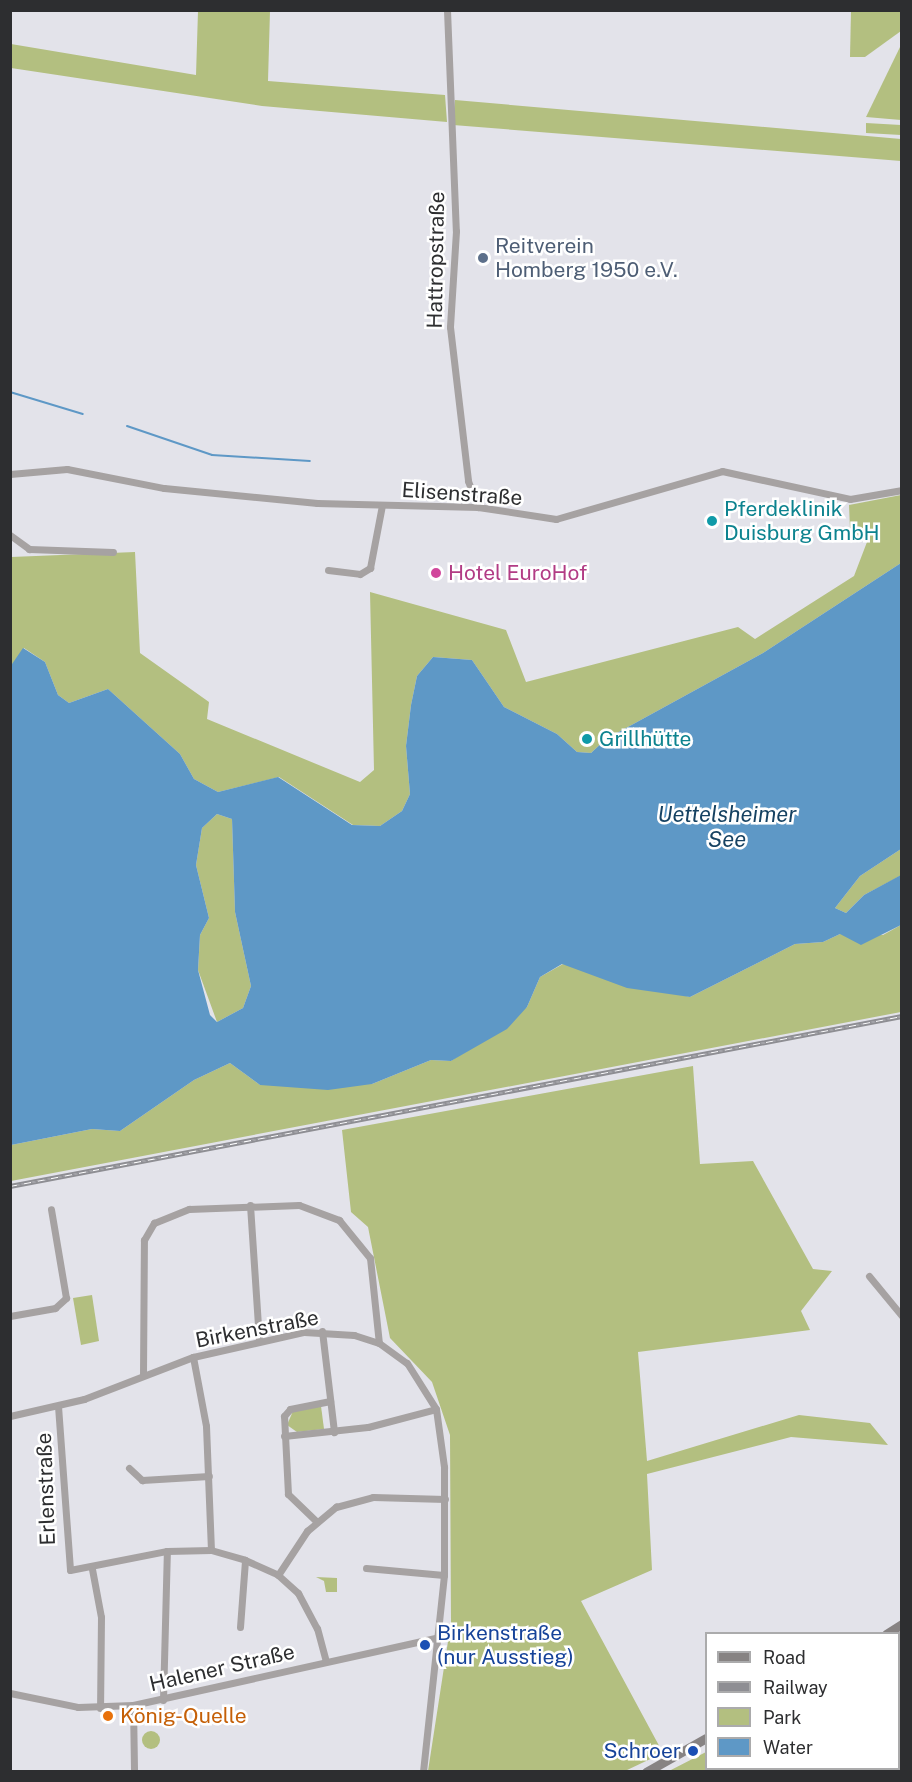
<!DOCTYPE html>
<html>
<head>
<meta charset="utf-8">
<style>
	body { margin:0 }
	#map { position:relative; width:912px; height:1782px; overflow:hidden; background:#e3e3ea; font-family:"Public Sans",sans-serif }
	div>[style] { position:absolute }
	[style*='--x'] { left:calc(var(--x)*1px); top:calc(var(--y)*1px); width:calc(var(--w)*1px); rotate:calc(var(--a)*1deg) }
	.green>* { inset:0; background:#b3bf80 }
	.round { border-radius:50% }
	.water>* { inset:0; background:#5e98c6 }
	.stream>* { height:2px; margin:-1px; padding:0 1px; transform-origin:1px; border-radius:1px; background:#5e98c6 }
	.street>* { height:7px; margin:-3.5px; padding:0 3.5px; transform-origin:3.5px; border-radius:3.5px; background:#a6a2a2 }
	.secondary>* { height:9px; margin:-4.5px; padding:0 4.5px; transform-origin:4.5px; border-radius:4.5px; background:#878383 }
	.rail>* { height:4.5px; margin-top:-2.25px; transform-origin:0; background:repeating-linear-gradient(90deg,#fff 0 7px,#8e8e93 0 14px); box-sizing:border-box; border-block:2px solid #8e8e93 }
	.dots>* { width:16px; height:16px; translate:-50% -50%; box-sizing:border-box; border:3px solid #fff; border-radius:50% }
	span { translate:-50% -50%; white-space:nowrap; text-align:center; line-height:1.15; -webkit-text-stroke:5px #fff; paint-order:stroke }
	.service-label { font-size:21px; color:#4e5e75 }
	.left { translate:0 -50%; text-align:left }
	.street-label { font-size:21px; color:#2d2e30 }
	.culture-label { font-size:21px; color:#0d838f }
	.hotel-label { font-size:21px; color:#b23c85 }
	.transit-label { font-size:21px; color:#164399 }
	.right { translate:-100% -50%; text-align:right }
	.food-label { font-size:21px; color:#c56008 }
	.water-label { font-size:22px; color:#164262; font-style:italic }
	.frame { position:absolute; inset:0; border:12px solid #2d2e30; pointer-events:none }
	.legend { position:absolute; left:705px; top:1632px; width:195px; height:138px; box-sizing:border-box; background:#fff; border:2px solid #ababac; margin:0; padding:8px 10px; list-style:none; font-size:18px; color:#2d2e30 }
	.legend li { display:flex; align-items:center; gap:12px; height:30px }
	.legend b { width:30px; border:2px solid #ababac }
</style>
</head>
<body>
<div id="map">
	<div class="green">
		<div style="clip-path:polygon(198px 11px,270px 11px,268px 81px,445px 95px,447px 122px,262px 106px,11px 68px,11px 44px,196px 75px)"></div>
		<div style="clip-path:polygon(851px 11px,901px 11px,901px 31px,865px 57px,850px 57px)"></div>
		<div style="clip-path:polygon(901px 45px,901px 120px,866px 117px)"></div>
		<div style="clip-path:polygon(455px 100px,901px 139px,901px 161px,453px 125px)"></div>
		<div style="clip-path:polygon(866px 123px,901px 125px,901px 135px,866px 133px)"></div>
		<div style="clip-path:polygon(901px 495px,901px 563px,763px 653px,606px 739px,591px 753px,577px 752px,557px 734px,504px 707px,472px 660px,433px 657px,417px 676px,411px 705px,406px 746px,410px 794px,402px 811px,380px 826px,353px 825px,279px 777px,218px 792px,194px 779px,180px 754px,108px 689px,69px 703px,58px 695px,45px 662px,24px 648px,11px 667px,11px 557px,135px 552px,140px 653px,209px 702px,207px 719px,360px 782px,374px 770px,370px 592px,506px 630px,526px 682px,738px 627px,755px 639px,854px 576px,867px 542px,850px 529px,849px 505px)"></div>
		<div style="clip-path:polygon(217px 814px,232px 819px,235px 912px,251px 986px,243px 1008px,217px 1022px,198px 970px,200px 935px,209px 918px,196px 865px,202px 828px)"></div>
		<div style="clip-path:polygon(901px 849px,901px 885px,900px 876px,864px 895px,846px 913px,835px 908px,860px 876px)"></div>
		<div style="clip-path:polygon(901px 925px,901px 1012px,11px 1181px,11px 1145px,92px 1129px,120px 1131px,194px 1080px,230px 1063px,260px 1085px,372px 1084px,431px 1060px,451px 1061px,527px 1007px,540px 977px,563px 964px,690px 997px,795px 944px,823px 942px,840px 934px,883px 935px)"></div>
		<div style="clip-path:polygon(693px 1066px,700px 1164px,753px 1161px,813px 1269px,832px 1271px,801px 1311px,810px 1330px,638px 1352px,647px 1461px,799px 1415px,870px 1423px,888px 1445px,791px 1437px,647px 1474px,652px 1570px,581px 1601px,663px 1753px,625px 1771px,428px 1771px,451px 1622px,450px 1435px,432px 1382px,390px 1338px,368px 1227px,351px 1212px,342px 1130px)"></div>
		<div style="clip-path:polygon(92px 1295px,99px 1341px,81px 1345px,73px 1298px)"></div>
		<div style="clip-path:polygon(321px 1406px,324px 1429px,297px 1432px,287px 1425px,293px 1411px)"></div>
		<div style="clip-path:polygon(316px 1577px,337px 1578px,337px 1592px,326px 1592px,324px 1581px)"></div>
		<div style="clip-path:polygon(901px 1634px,901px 1771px,669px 1771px,706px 1752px,706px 1768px,898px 1768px)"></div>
		<div class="round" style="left:142px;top:1731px;width:18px;height:18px"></div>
	</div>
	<div class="water">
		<div style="clip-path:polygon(evenodd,901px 563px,901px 849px,860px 876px,835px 908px,846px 913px,864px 895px,901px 875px,901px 925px,861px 945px,840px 934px,823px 942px,795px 944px,690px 997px,627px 988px,562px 964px,540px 977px,527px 1007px,507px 1029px,451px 1061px,431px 1060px,372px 1084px,328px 1090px,260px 1085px,230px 1063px,194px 1080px,120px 1131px,92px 1129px,11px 1145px,10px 667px,23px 648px,45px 662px,58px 695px,69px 703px,108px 689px,180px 754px,194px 779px,218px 792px,278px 777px,352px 825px,380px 826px,402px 811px,410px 794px,406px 746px,411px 705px,417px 676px,433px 657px,472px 660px,504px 707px,557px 734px,577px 752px,591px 753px,606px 739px,763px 653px,901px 563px,217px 814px,232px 819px,235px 912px,251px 986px,243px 1008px,217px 1022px,210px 1015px,198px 970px,200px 935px,209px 918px,196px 865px,202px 828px,217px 814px)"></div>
	</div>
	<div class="stream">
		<div style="--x:10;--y:392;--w:76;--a:16.8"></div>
		<div style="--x:127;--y:426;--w:90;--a:18.8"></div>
		<div style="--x:212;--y:455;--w:98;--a:3.5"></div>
	</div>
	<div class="street">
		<div style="--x:447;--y:10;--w:221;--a:87.7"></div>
		<div style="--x:456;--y:231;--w:96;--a:93.6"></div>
		<div style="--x:450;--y:327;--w:155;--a:83.3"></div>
		<div style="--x:468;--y:481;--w:28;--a:69"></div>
		<div style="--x:10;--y:474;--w:57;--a:-5"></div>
		<div style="--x:67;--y:469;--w:99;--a:11.1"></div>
		<div style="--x:164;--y:488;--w:154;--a:5.6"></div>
		<div style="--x:317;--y:503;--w:161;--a:1.4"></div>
		<div style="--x:478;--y:507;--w:79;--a:8.7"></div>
		<div style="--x:556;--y:519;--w:173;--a:-16.1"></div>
		<div style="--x:722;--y:471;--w:131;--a:12.3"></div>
		<div style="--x:850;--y:499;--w:53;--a:-9.8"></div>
		<div style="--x:10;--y:535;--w:24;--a:36"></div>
		<div style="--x:29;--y:549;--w:84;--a:2"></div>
		<div style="--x:328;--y:570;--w:32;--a:7"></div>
		<div style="--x:360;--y:574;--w:12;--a:-31"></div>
		<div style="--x:370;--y:568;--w:64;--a:-79.2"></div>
		<div style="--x:250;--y:1205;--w:136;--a:86.2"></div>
		<div style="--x:869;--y:1276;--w:52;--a:50.5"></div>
		<div style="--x:10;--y:1316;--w:46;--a:-10.1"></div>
		<div style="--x:55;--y:1308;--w:15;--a:-42"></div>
		<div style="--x:66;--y:1298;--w:90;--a:-99.6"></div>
		<div style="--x:322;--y:1331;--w:102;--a:83.2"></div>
		<div style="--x:193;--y:1357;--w:70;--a:79.3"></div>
		<div style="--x:206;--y:1426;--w:124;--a:87.7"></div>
		<div style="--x:143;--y:1375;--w:135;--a:-89.6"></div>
		<div style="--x:144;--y:1240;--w:20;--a:-60"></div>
		<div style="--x:154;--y:1223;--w:38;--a:-22"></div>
		<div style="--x:189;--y:1209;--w:110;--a:-2.1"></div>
		<div style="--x:299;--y:1205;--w:43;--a:20.6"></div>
		<div style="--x:339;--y:1220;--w:49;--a:50.8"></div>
		<div style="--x:370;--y:1258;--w:85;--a:84"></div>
		<div style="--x:58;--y:1406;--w:164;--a:85.8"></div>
		<div style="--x:70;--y:1570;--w:99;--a:-11.1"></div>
		<div style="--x:167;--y:1551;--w:44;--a:-1.3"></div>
		<div style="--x:211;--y:1550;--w:35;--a:16"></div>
		<div style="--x:245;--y:1560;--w:36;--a:24"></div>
		<div style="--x:278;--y:1575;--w:27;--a:42"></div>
		<div style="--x:298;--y:1593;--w:40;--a:62"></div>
		<div style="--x:317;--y:1628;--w:34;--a:75"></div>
		<div style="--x:10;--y:1416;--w:76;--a:-12.9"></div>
		<div style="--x:84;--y:1399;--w:117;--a:-21.1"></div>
		<div style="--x:193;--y:1357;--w:114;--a:-12.7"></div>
		<div style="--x:304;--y:1332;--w:50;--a:3.4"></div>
		<div style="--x:354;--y:1335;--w:26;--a:18"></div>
		<div style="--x:379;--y:1343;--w:34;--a:36"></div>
		<div style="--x:407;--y:1363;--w:54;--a:57.8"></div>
		<div style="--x:436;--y:1409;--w:59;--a:82.1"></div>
		<div style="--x:444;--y:1467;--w:108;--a:90"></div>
		<div style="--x:444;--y:1575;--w:198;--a:96.1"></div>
		<div style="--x:284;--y:1436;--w:84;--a:-6.1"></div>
		<div style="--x:368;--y:1427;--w:70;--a:-14.8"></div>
		<div style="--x:129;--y:1468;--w:18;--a:43"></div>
		<div style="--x:142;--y:1480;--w:67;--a:-3.4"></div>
		<div style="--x:316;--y:1521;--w:39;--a:-136"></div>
		<div style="--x:288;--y:1494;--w:78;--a:-92.9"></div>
		<div style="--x:284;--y:1416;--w:9;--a:-49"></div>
		<div style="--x:290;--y:1409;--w:41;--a:-11.3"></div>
		<div style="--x:366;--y:1568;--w:78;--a:5.1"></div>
		<div style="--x:92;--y:1569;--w:49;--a:79.4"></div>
		<div style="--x:101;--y:1617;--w:91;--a:90.6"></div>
		<div style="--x:278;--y:1575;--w:53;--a:-56.6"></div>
		<div style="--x:307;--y:1531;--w:38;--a:-40"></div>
		<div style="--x:336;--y:1507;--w:38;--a:-15"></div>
		<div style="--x:373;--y:1497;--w:72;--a:1.6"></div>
		<div style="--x:240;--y:1627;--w:67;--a:-85.7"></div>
		<div style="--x:10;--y:1693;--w:69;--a:11.6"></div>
		<div style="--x:78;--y:1707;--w:55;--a:-2.1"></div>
		<div style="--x:133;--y:1705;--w:313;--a:-12.5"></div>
		<div style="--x:163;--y:1700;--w:149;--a:-88.5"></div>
		<div style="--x:133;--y:1705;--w:67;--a:89.1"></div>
	</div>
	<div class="secondary">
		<div style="--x:886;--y:1634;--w:19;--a:-32"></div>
		<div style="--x:646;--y:1772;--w:69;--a:-29.5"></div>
	</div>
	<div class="rail">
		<div style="--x:10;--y:1186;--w:908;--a:-10.79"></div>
	</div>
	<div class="dots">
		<div style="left:483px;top:258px;background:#5c6f8a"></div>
		<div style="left:712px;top:521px;background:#0f9aa8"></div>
		<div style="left:436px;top:573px;background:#d1479c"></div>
		<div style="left:587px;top:739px;background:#0f9aa8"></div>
		<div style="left:425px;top:1645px;background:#1a4fb4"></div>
		<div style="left:108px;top:1716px;background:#e8710a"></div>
		<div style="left:693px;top:1751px;background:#1a4fb4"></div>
	</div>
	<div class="service-label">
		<span class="left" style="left:495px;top:258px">Reitverein<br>Homberg 1950 e.V.</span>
	</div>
	<div class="street-label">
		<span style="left:436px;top:260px;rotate:-89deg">Hattropstraße</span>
		<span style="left:462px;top:494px;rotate:4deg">Elisenstraße</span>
		<span style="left:257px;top:1329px;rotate:-11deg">Birkenstraße</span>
		<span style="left:46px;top:1489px;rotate:-92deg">Erlenstraße</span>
		<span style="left:222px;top:1668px;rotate:-13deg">Halener Straße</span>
	</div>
	<div class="culture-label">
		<span class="left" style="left:724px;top:521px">Pferdeklinik<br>Duisburg GmbH</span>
		<span class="left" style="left:599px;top:739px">Grillhütte</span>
	</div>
	<div class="hotel-label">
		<span class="left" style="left:448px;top:573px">Hotel EuroHof</span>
	</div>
	<div class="transit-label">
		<span class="left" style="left:437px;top:1645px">Birkenstraße<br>(nur Ausstieg)</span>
		<span class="right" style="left:681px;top:1751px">Schroer</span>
	</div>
	<div class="food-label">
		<span class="left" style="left:120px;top:1716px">König-Quelle</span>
	</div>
	<div class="water-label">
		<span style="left:727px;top:827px">Uettelsheimer<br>See</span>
	</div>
	<div class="frame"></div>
	<ul class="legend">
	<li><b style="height:8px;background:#878383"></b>Road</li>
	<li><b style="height:8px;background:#8e8e93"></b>Railway</li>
	<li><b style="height:16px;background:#b3bf80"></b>Park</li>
	<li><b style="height:16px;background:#5e98c6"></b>Water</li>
	</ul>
</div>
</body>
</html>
